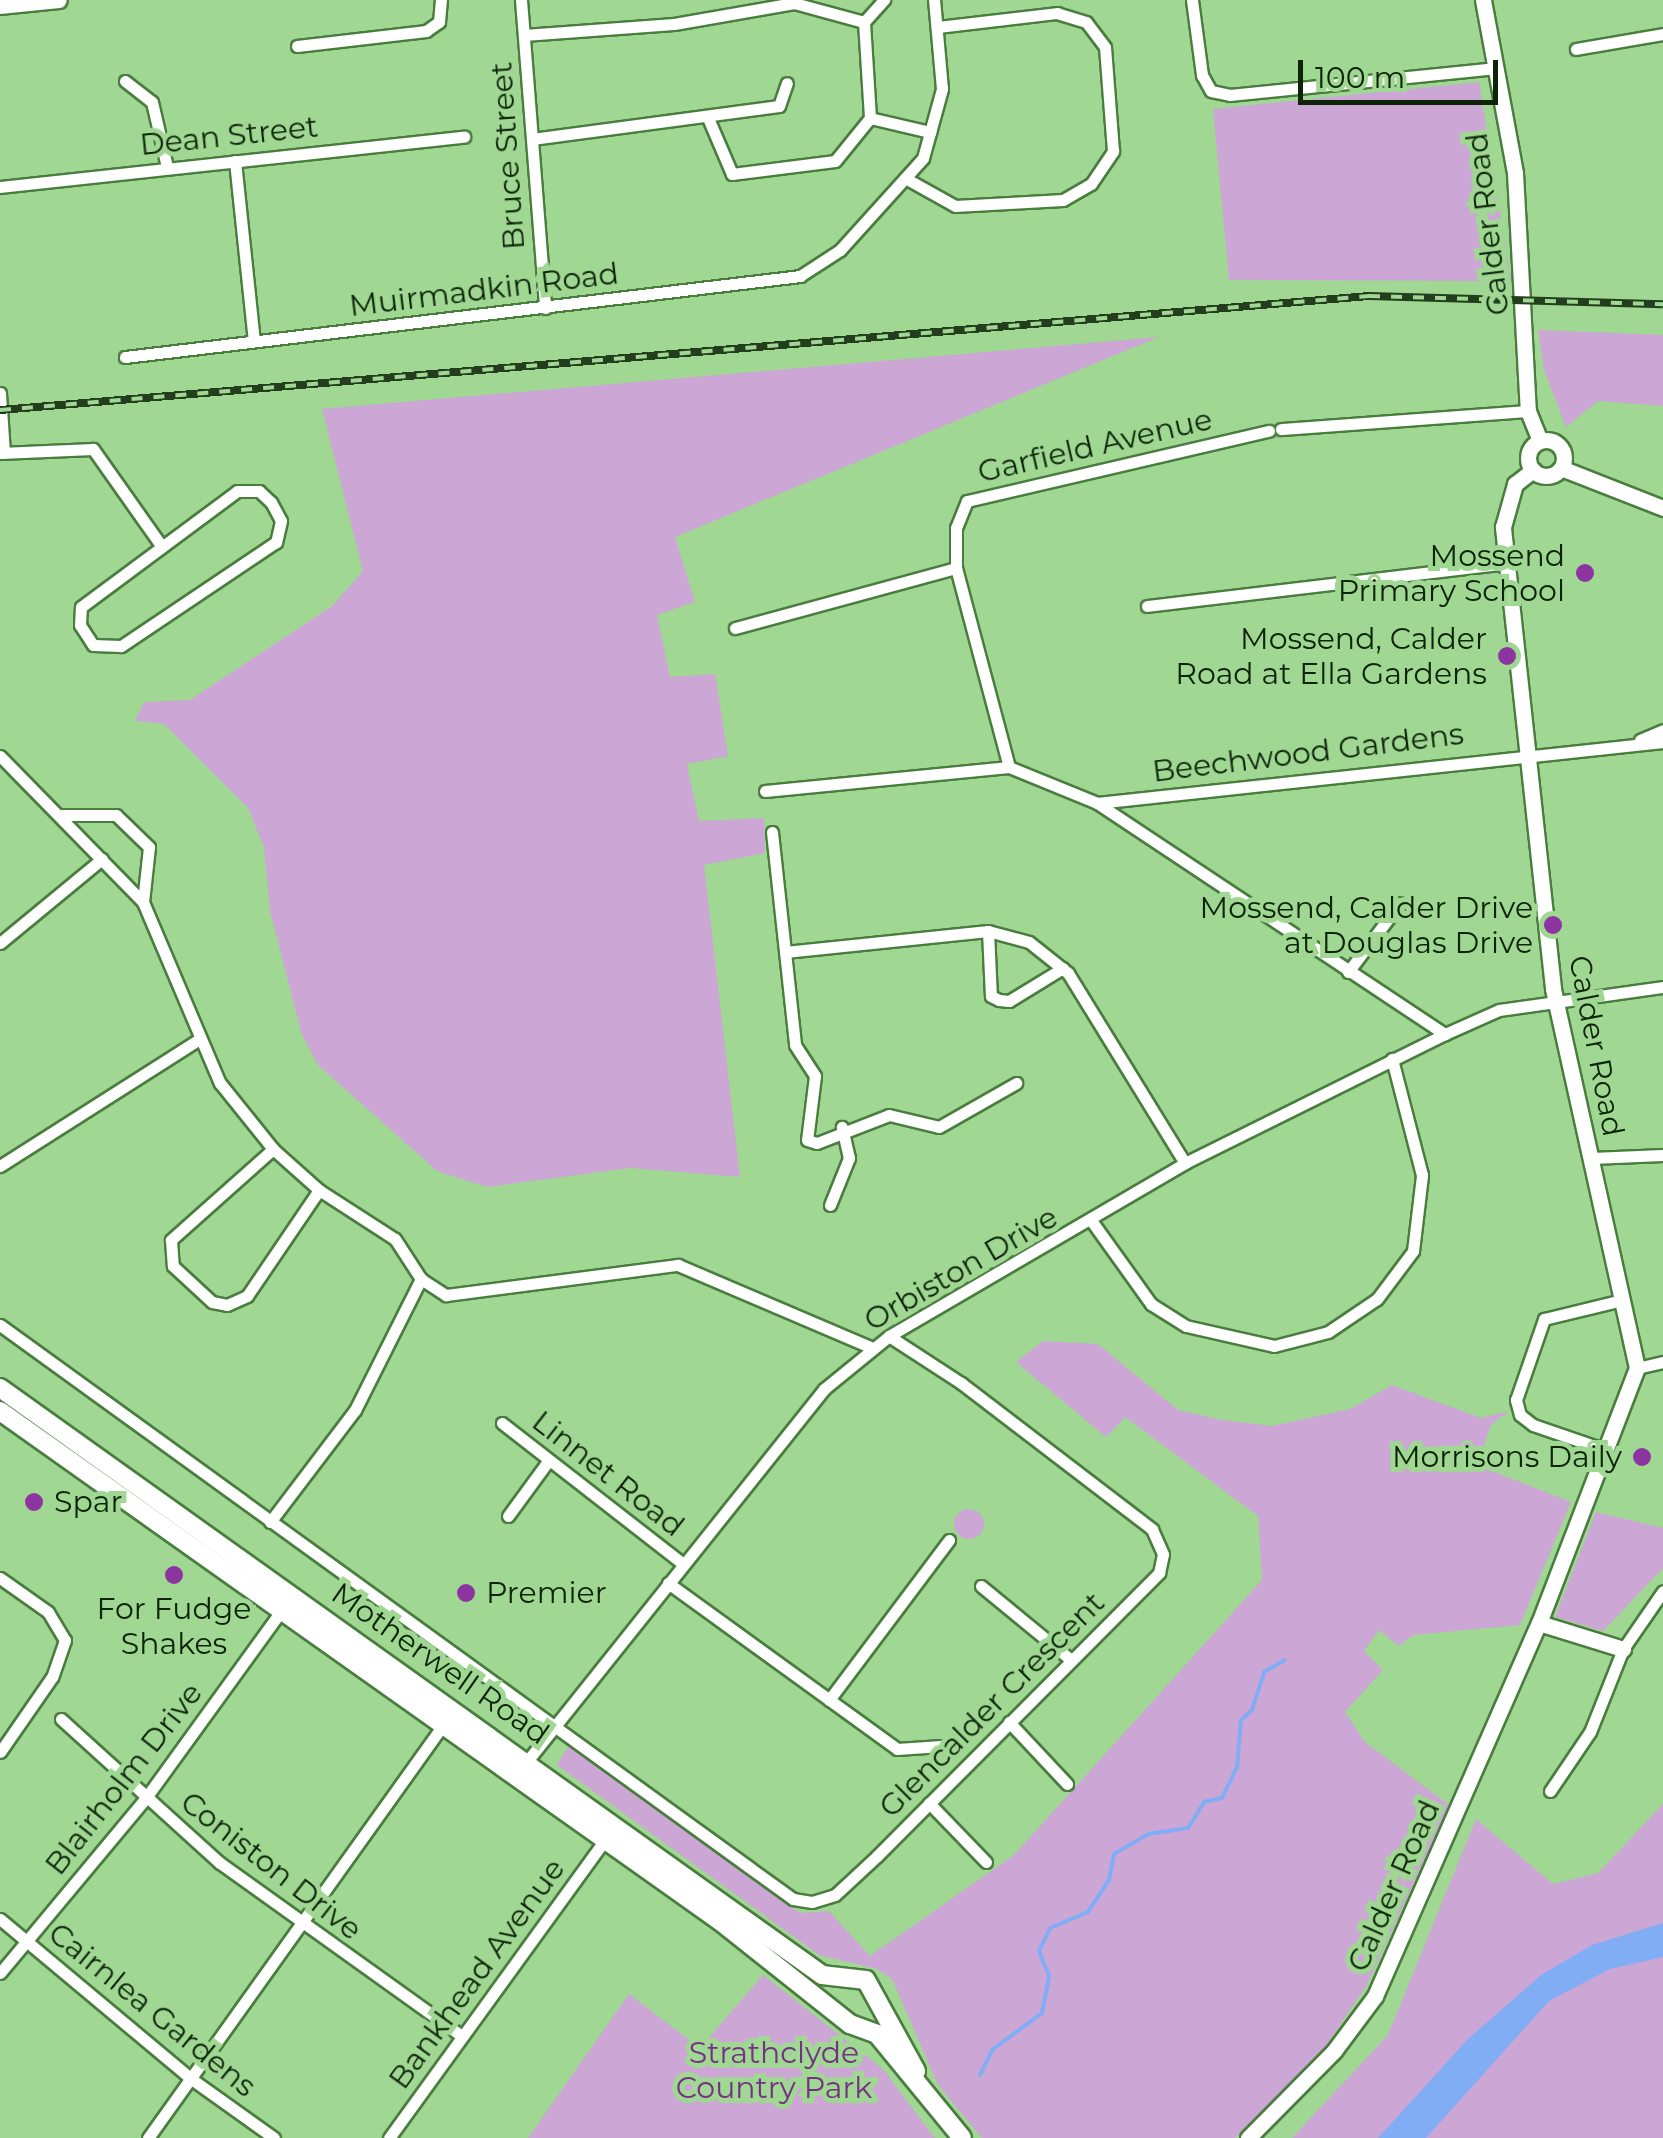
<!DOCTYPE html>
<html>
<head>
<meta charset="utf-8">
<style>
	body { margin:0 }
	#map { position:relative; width:1663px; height:2138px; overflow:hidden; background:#9fd793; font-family:Montserrat,sans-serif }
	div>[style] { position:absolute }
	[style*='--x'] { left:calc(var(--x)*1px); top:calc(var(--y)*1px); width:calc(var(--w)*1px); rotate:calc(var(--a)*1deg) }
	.green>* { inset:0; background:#cca6d5 }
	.round { border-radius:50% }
	.water>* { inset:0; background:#81adf5 }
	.stream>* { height:4px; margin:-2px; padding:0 2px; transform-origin:2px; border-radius:2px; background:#81adf5 }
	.roads { filter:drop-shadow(2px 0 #497d3e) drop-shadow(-2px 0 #497d3e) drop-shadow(0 2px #497d3e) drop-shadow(0 -2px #497d3e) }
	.street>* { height:11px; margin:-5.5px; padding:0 5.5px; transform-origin:5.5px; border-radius:5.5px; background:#fff }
	.secondary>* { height:15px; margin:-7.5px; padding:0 7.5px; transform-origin:7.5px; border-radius:7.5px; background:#fff }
	.secondary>.ring { margin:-7.5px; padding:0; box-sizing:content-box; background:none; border:15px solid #fff; border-radius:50% }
	.primary>* { height:18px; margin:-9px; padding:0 9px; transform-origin:9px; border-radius:9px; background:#fff }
	.rail>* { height:8px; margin-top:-4px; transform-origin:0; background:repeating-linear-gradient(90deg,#9fd793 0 11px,#233e1d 0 22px); box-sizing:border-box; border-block:2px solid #233e1d }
	.dots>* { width:28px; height:28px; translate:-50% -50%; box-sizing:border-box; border:5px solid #9fd793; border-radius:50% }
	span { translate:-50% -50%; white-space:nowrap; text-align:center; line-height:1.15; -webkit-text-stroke:10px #9fd793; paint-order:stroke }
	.street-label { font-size:30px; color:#0e2409 }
	.poi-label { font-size:30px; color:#0e2409 }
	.right { translate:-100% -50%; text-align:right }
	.left { translate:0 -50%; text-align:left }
	.park-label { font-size:30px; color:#753183 }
	.scale { position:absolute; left:1298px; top:60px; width:200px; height:45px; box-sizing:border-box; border:5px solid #0e2409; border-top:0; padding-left:12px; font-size:30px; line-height:35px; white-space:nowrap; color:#0e2409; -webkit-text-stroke:8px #9fd793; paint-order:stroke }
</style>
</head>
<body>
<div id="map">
	<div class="green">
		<div style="clip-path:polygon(1479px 82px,1511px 281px,1229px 280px,1213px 109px)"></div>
		<div style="clip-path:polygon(1538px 330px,1663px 335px,1663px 406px,1598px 401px,1566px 427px,1544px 370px)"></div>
		<div style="clip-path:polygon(1159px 337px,675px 537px,695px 602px,657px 615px,670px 677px,715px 674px,728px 756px,687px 764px,699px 821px,764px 818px,765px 853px,704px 865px,740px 1177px,630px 1168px,487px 1187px,437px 1171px,317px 1064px,301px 1032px,270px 911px,264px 847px,248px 808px,164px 724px,135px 721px,144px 702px,190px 700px,332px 606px,363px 571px,322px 409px)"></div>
		<div style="clip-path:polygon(1043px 1341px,1098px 1344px,1178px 1410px,1222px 1420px,1272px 1426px,1350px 1409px,1392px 1385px,1481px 1418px,1509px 1411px,1491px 1425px,1477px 1465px,1571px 1502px,1520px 1625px,1413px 1635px,1399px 1646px,1379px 1630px,1364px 1651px,1383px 1670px,1345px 1712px,1365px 1742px,1449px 1805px,1366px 1987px,1323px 2050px,1235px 2138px,982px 2138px,938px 2085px,892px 1979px,877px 1969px,819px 1955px,557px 1765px,569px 1745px,800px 1913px,829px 1911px,870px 1956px,1014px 1855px,1262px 1580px,1258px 1516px,1125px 1417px,1106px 1437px,1016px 1362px)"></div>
		<div class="round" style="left:954px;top:1509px;width:30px;height:30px"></div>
		<div style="clip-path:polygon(1596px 1512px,1663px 1528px,1663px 1568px,1603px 1631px,1555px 1617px)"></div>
		<div style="clip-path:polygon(1663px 1804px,1663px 2138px,1292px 2138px,1388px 2035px,1476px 1819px,1553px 1884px,1598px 1873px)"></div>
		<div style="clip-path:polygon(763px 1975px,883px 2069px,935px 2138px,528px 2138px,629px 1994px,700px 2048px)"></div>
	</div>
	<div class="water">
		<div style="clip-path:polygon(1663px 1923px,1663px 1957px,1610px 1969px,1549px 2001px,1426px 2138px,1378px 2138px,1467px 2040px,1541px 1975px,1592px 1945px)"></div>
	</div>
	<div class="stream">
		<div style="--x:980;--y:2075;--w:28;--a:-64"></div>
		<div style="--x:992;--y:2050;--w:62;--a:-36.5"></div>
		<div style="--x:1042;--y:2013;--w:38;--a:-79"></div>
		<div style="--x:1049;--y:1976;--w:27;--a:-112"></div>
		<div style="--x:1039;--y:1951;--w:25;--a:-64"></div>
		<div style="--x:1050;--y:1928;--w:41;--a:-22.8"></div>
		<div style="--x:1088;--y:1912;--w:38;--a:-57"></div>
		<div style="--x:1109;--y:1880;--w:26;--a:-79"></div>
		<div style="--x:1114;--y:1854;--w:39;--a:-30"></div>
		<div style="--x:1148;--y:1834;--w:40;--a:-8.5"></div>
		<div style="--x:1188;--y:1828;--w:31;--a:-58"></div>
		<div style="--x:1204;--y:1802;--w:18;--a:-13"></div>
		<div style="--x:1222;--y:1798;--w:34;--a:-64"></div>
		<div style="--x:1237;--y:1767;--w:47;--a:-85.1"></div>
		<div style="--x:1241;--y:1720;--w:15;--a:-42"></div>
		<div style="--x:1252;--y:1710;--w:40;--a:-72"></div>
		<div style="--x:1264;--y:1672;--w:24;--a:-30"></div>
	</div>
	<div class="roads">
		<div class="street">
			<div style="--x:521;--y:0;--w:309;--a:85.5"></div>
			<div style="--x:1192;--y:0;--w:76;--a:82.4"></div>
			<div style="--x:1202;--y:75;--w:18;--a:61"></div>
			<div style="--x:1211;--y:91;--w:19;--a:12"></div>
			<div style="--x:1230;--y:95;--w:265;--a:-5.8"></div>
			<div style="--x:864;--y:22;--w:30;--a:-48"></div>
			<div style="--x:524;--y:35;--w:150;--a:-4.2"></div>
			<div style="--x:674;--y:24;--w:122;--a:-9.9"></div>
			<div style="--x:794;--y:3;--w:73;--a:15.2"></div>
			<div style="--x:864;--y:22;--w:96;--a:86.4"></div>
			<div style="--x:870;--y:118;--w:55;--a:129.1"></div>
			<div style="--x:835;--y:161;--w:104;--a:172.8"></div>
			<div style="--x:732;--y:174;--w:61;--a:-113.2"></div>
			<div style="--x:297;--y:46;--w:130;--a:-6.6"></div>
			<div style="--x:426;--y:31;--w:16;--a:-35"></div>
			<div style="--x:439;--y:22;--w:22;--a:-85"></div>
			<div style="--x:1576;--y:49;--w:88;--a:-9.8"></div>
			<div style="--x:125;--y:81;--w:34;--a:38"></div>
			<div style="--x:152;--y:102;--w:67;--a:77"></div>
			<div style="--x:870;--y:118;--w:62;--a:13.1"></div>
			<div style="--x:532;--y:139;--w:249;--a:-7.6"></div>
			<div style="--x:779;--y:106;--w:24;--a:-71"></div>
			<div style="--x:235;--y:161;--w:181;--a:84"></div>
			<div style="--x:905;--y:178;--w:57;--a:29.2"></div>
			<div style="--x:955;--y:206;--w:108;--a:-3.2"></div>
			<div style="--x:1063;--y:200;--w:32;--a:-30"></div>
			<div style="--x:1091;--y:184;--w:40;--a:-56"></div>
			<div style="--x:1113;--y:151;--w:104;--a:-94.4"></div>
			<div style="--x:1105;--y:47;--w:31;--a:-127"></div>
			<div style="--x:1086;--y:22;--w:30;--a:-163"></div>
			<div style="--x:1057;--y:13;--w:121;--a:173.3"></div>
			<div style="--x:0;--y:187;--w:467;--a:-6.2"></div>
			<div style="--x:125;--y:357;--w:680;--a:-6.84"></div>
			<div style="--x:800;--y:276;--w:48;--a:-33"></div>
			<div style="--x:840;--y:250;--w:124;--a:-47.9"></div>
			<div style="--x:923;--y:158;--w:72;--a:-74.6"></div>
			<div style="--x:942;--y:89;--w:89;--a:-95.1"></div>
			<div style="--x:0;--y:393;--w:60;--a:86.2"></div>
			<div style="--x:1281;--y:429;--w:248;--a:-4.2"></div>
			<div style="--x:0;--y:453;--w:93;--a:-2.5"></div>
			<div style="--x:93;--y:449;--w:116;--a:54.8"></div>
			<div style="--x:237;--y:491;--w:22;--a:0"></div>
			<div style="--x:259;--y:491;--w:16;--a:43"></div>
			<div style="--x:271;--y:502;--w:21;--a:62"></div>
			<div style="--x:281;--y:521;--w:22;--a:103"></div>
			<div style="--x:276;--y:542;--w:187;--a:146.1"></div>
			<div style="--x:121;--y:646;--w:28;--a:-178"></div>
			<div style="--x:93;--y:645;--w:24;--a:-123"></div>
			<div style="--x:80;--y:625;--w:18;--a:-87"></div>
			<div style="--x:81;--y:607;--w:194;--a:-36.6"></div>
			<div style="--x:1147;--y:606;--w:362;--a:-6.8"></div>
			<div style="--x:735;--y:628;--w:229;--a:-15.2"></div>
			<div style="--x:1640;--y:740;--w:25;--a:-23"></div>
			<div style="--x:0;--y:756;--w:204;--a:45.6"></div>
			<div style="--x:143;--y:902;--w:197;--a:67"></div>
			<div style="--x:220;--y:1083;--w:85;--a:51.2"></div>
			<div style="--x:273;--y:1149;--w:62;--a:41.7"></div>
			<div style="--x:319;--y:1190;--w:90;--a:32.8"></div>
			<div style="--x:395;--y:1239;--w:48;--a:57"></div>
			<div style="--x:421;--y:1279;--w:30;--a:33"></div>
			<div style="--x:446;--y:1295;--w:234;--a:-7.4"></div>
			<div style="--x:678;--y:1265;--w:212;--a:23.1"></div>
			<div style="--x:1009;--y:767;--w:206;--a:-104.9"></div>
			<div style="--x:956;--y:568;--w:40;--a:-90"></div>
			<div style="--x:956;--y:528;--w:29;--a:-68"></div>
			<div style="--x:967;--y:501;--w:310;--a:-13.1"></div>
			<div style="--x:765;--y:791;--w:245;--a:-5.6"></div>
			<div style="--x:1009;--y:767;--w:95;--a:22.2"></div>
			<div style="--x:1097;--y:803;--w:569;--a:-6.15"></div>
			<div style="--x:1097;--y:803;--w:418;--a:33.6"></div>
			<div style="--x:61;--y:815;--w:55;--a:0"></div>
			<div style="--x:116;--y:815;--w:46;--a:44.1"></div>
			<div style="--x:149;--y:847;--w:55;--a:96.2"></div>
			<div style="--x:772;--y:832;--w:214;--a:83.8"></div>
			<div style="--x:795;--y:1045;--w:37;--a:57"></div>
			<div style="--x:815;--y:1076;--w:64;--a:97.1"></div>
			<div style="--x:807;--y:1140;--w:10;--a:17"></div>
			<div style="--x:817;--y:1143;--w:77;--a:-21.3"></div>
			<div style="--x:889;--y:1115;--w:51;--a:13.5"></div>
			<div style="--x:939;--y:1127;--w:89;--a:-29.7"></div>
			<div style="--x:988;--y:931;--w:65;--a:87.4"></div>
			<div style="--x:991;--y:996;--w:9;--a:27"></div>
			<div style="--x:999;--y:1000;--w:10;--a:6"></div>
			<div style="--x:1009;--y:1001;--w:63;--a:-31.4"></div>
			<div style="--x:0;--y:943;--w:132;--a:-39.5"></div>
			<div style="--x:785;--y:952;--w:204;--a:-5.9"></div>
			<div style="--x:988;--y:931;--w:42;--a:15"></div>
			<div style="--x:1029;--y:942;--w:50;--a:38.5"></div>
			<div style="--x:1068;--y:973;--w:223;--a:58.4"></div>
			<div style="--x:1348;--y:972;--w:86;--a:-53"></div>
			<div style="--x:273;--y:1149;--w:137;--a:138.3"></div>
			<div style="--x:171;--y:1240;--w:26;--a:86"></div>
			<div style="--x:173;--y:1266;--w:53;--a:42.7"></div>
			<div style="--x:212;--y:1302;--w:15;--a:11"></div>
			<div style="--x:227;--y:1305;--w:22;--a:-24"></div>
			<div style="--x:247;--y:1296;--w:128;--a:-55.8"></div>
			<div style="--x:1591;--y:1158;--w:72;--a:-2.4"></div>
			<div style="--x:0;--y:1166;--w:235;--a:-32.5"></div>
			<div style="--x:830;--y:1205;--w:51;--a:-68"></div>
			<div style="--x:849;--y:1158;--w:32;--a:-103"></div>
			<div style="--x:1093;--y:1223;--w:100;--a:54.4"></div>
			<div style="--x:1151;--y:1304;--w:41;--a:32.2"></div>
			<div style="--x:1186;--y:1326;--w:90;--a:12.8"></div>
			<div style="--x:1274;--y:1346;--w:56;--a:-14.5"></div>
			<div style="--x:1328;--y:1332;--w:59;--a:-34"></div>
			<div style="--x:1377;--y:1299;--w:60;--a:-53.1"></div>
			<div style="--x:1413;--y:1251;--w:77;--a:-83.2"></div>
			<div style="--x:1422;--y:1175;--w:120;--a:-104.5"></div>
			<div style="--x:0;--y:1325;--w:979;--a:35.9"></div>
			<div style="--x:793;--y:1899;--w:19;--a:9"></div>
			<div style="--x:812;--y:1902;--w:24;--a:-17"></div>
			<div style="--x:835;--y:1895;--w:57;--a:-42.9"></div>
			<div style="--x:877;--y:1856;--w:400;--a:-45.1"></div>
			<div style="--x:1159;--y:1573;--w:19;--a:-78"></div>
			<div style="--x:1163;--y:1554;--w:27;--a:-114"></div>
			<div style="--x:1152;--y:1529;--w:240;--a:-142.6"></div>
			<div style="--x:961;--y:1383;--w:86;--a:-146.9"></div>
			<div style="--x:1637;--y:1368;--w:27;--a:-13"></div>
			<div style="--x:502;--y:1423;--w:229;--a:37.9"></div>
			<div style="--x:1606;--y:1450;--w:77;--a:-161.1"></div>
			<div style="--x:1533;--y:1425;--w:16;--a:-142"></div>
			<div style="--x:1520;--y:1415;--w:16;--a:-105"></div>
			<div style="--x:1516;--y:1400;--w:86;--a:-70.9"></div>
			<div style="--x:1544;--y:1319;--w:80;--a:-13.7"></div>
			<div style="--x:508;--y:1516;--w:69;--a:-53.8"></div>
			<div style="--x:270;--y:1522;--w:141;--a:-52.8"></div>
			<div style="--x:355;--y:1410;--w:147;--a:-63.3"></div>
			<div style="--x:0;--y:1578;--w:59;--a:35.3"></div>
			<div style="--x:48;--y:1612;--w:33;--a:59"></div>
			<div style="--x:65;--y:1640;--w:39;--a:109"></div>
			<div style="--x:52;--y:1677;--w:91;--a:124.7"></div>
			<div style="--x:668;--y:1583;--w:283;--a:35.9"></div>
			<div style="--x:897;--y:1749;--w:44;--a:-3.9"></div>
			<div style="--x:981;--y:1586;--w:117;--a:39.4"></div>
			<div style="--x:829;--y:1700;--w:200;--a:-53.1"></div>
			<div style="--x:61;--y:1719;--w:215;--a:42.2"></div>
			<div style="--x:220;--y:1863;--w:297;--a:35.6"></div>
			<div style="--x:1009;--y:1722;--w:85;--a:46.9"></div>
			<div style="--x:528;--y:1760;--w:475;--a:-51.4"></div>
			<div style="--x:824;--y:1389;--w:84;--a:-39.2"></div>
			<div style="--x:889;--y:1336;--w:343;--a:-30.3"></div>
			<div style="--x:1185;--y:1163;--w:290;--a:-26.4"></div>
			<div style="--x:1445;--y:1034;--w:59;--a:-24"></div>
			<div style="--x:1499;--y:1010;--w:166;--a:-8"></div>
			<div style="--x:1550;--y:1791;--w:71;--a:-55.9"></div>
			<div style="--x:1590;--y:1732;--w:89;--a:-68.3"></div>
			<div style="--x:1623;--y:1649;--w:70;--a:-55.4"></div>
			<div style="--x:929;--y:1803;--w:82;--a:46"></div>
			<div style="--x:0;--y:1919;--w:248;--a:39.9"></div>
			<div style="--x:190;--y:2078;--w:103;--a:35.5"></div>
			<div style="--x:0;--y:1973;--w:226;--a:-50.2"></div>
			<div style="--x:145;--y:1799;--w:233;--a:-54.1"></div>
			<div style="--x:148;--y:2138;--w:508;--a:-54.46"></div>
			<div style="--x:389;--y:2138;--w:368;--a:-54.1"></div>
		</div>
		<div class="secondary">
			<div style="--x:1483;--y:0;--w:176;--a:79.5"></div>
			<div style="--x:1515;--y:173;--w:238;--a:86.9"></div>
			<div style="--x:1528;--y:411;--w:31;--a:68"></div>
			<div style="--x:0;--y:6;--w:59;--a:-5.8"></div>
			<div class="ring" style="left:1528px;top:440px;width:21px;height:21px"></div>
			<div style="--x:1561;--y:468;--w:110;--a:21.4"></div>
			<div style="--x:1539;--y:1623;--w:88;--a:17.2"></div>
			<div style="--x:1248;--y:2138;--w:122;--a:-45.3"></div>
			<div style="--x:1334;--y:2051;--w:69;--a:-53.3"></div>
			<div style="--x:1375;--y:1996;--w:407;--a:-66.3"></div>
			<div style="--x:1539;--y:1623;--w:273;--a:-69"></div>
			<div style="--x:1637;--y:1368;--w:389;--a:-102.5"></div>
			<div style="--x:1553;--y:988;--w:464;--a:-96.2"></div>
			<div style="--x:1503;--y:527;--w:45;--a:-74.4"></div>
			<div style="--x:1515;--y:484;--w:23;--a:-38"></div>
		</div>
		<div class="primary">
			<div style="--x:0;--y:1388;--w:1010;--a:35.53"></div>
			<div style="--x:822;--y:1975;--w:44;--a:6.5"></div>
			<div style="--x:866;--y:1980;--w:104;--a:61.2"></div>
			<div style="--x:0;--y:1411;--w:882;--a:35.31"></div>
			<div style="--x:720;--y:1921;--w:166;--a:38.4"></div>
			<div style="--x:850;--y:2024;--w:29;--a:20"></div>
			<div style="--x:877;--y:2034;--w:134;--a:50.7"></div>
		</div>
	</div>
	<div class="rail">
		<div style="--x:0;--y:410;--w:1374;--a:-4.76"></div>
		<div style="--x:1369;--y:296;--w:294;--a:1.6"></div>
	</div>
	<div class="dots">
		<div style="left:1585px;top:573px;background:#8e34a0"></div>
		<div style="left:1507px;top:656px;background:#8e34a0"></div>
		<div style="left:1553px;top:925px;background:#8e34a0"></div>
		<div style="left:1642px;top:1457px;background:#8e34a0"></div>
		<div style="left:34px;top:1502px;background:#8e34a0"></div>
		<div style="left:174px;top:1575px;background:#8e34a0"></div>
		<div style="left:466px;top:1593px;background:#8e34a0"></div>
	</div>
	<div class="street-label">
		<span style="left:229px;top:136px;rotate:-6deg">Dean Street</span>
		<span style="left:508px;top:156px;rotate:-94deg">Bruce Street</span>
		<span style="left:1488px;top:224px;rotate:-97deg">Calder Road</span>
		<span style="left:484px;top:290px;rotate:-7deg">Muirmadkin Road</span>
		<span style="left:1095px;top:446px;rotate:-13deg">Garfield Avenue</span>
		<span style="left:1308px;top:753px;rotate:-7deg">Beechwood Gardens</span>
		<span style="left:1596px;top:1046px;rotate:79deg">Calder Road</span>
		<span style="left:961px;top:1269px;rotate:-30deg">Orbiston Drive</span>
		<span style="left:608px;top:1474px;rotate:38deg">Linnet Road</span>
		<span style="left:440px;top:1664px;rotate:35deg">Motherwell Road</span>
		<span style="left:992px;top:1705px;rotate:-45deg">Glencalder Crescent</span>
		<span style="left:124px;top:1779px;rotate:-52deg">Blairholm Drive</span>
		<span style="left:271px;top:1866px;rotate:38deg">Coniston Drive</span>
		<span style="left:1394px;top:1886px;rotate:-66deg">Calder Road</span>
		<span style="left:477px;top:1974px;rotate:-54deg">Bankhead Avenue</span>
		<span style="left:152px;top:2010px;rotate:39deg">Cairnlea Gardens</span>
	</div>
	<div class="poi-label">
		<span class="right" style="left:1565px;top:573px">Mossend<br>Primary School</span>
		<span class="right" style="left:1487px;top:656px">Mossend, Calder<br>Road at Ella Gardens</span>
		<span class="right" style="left:1533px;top:925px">Mossend, Calder Drive<br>at Douglas Drive</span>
		<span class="right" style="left:1622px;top:1457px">Morrisons Daily</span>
		<span class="left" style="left:54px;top:1502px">Spar</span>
		<span class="left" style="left:486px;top:1593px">Premier</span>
		<span style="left:174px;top:1626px">For Fudge<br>Shakes</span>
	</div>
	<div class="park-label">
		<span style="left:774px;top:2070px">Strathclyde<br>Country Park</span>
	</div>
	<div class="scale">100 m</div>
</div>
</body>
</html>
